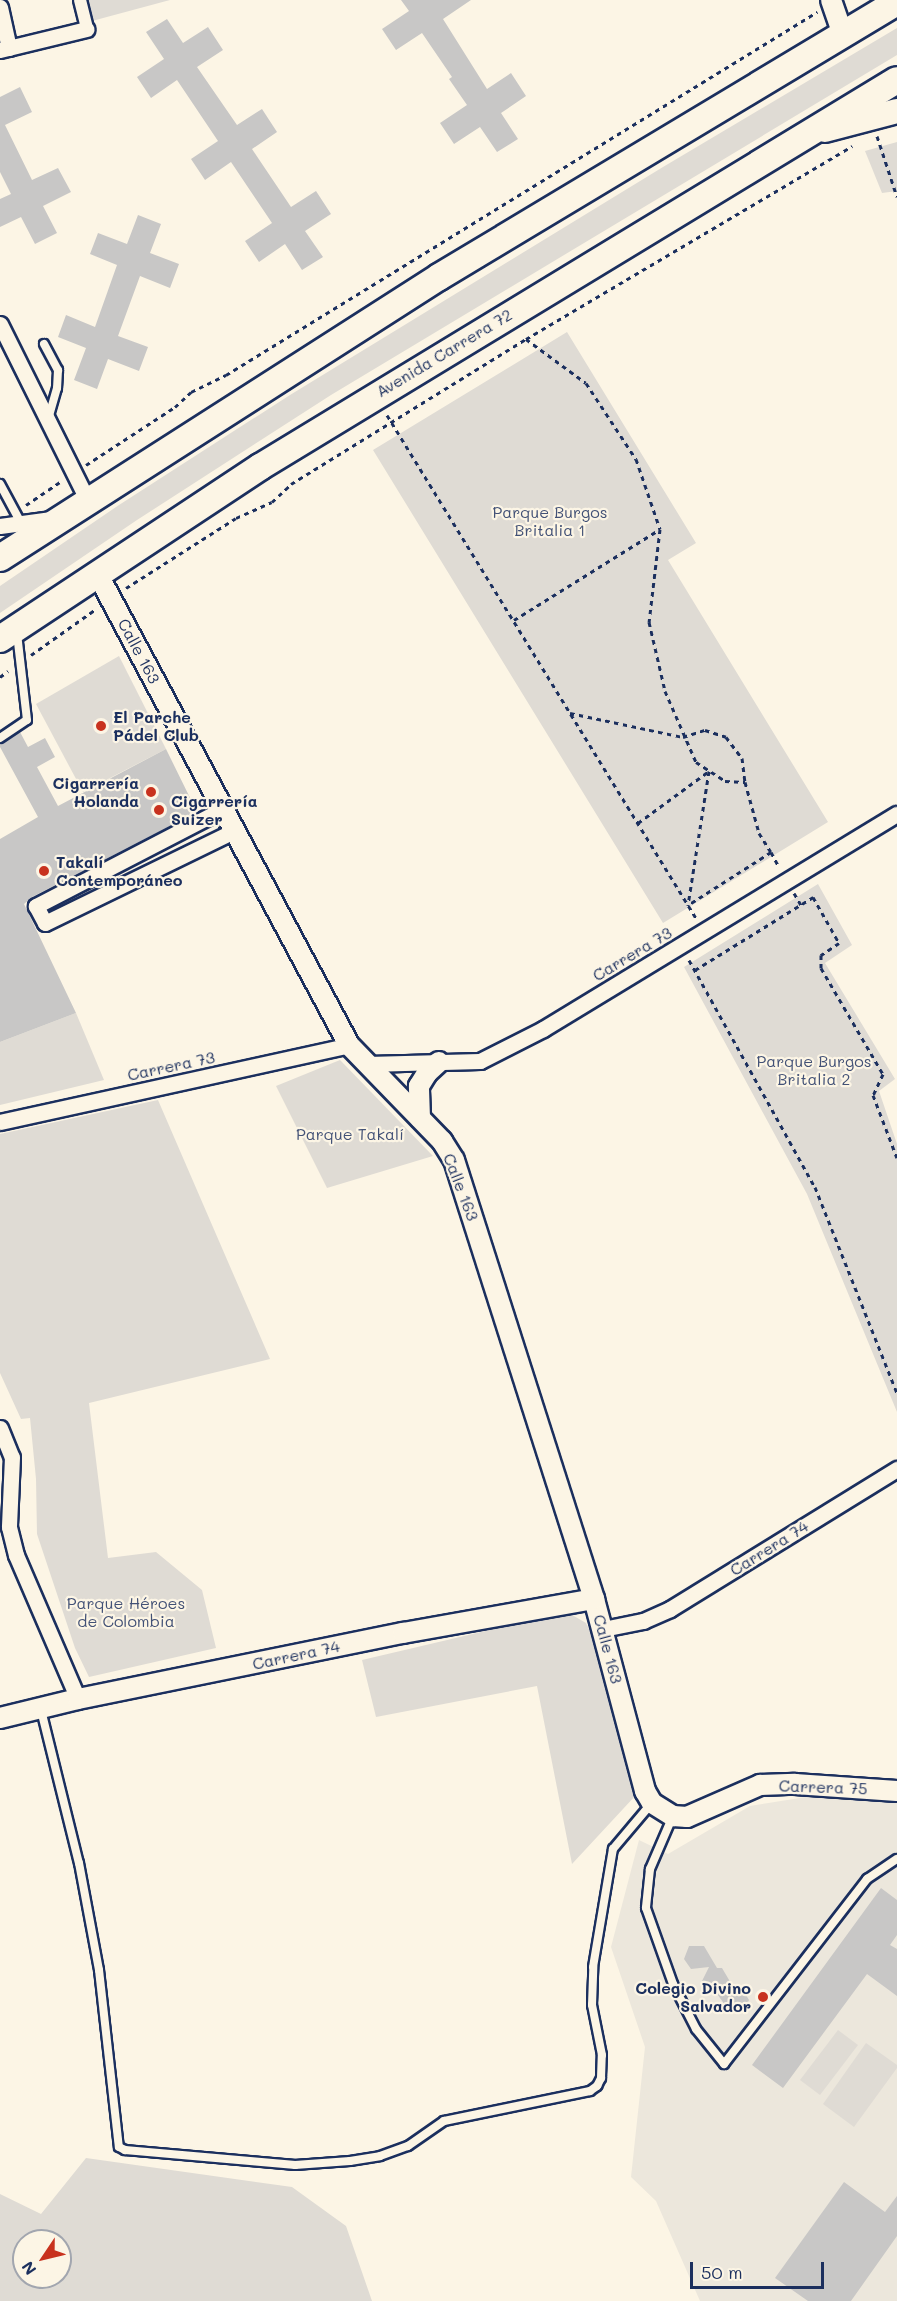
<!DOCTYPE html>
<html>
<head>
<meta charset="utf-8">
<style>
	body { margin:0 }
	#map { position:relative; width:897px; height:2301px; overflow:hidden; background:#fcf5e5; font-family:Mali,sans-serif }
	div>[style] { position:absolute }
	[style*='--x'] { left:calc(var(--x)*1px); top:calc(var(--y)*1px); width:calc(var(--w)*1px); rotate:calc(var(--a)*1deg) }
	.built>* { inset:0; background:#ece7dc }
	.green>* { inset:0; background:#dfdbd4 }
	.building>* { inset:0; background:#c8c7c6 }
	.path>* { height:3px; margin-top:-1.5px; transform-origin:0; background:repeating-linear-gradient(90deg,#1b2f5e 0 4.5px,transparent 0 9px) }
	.roads { filter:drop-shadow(2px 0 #1b2f5e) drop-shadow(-2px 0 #1b2f5e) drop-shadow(0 2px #1b2f5e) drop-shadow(0 -2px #1b2f5e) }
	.service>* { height:8px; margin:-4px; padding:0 4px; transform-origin:4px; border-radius:4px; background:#fcf5e5 }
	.pedestrian>* { height:12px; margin:-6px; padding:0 6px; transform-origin:6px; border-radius:6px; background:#fcf5e5 }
	.minor>* { height:15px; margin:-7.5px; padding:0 7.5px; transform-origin:7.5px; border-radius:7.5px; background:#fcf5e5 }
	.tertiary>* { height:20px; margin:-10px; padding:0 10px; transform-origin:10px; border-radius:10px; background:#fcf5e5 }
	.primary>* { height:24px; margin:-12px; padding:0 12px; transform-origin:12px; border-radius:12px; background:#fcf5e5 }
	.trunk>* { height:26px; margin:-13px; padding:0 13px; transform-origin:13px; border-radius:13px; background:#fcf5e5 }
	.dots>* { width:16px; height:16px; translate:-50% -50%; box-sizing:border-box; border:3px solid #fcf5e5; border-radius:50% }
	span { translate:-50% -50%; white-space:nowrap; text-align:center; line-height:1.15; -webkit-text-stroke:4.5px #fcf5e5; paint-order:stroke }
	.street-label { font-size:16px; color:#1b2f5e }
	.park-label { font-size:16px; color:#425176 }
	.poi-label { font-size:16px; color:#1b2f5e; font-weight:700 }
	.left { translate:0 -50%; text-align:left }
	.right { translate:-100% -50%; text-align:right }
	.north { position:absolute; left:12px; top:2229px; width:60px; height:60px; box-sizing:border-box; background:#fcf5e5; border:2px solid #a2a6af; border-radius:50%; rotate:235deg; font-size:16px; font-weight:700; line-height:24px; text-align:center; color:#1b2f5e }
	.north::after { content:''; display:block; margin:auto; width:21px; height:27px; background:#c8321e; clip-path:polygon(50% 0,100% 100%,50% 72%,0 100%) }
	.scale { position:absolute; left:690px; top:2262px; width:134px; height:27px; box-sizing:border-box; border:3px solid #1b2f5e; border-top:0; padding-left:8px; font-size:18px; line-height:21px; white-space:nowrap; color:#1b2f5e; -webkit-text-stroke:4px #fcf5e5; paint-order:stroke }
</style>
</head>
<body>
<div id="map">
	<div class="built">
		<div style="clip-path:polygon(831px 1793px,897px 1796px,897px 2301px,700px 2301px,656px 2201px,631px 2177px,645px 2047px,611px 1947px,639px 1840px,668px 1854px,750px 1806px)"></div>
	</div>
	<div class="green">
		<div style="clip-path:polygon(87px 0,170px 0,92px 21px)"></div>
		<div style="clip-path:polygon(897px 28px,897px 55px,331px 395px,137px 520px,0 613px,0 586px,119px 505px,290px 395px,663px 167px)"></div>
		<div style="clip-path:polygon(897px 142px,897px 191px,882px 193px,865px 151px)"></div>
		<div style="clip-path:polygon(567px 332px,696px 543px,668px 560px,828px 822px,663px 923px,373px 450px)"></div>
		<div style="clip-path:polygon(119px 656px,166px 749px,83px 792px,36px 704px)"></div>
		<div style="clip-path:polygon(818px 884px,852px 945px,825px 963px,895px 1079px,879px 1091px,897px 1144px,897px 1412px,807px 1194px,684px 967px)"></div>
		<div style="clip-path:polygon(76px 1013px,104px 1080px,0 1105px,0 1042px)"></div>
		<div style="clip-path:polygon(340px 1060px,433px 1156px,327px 1188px,276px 1086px)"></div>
		<div style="clip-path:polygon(158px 1100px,270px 1359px,89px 1403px,108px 1558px,156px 1552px,202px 1590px,216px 1648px,89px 1677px,75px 1648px,37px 1534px,36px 1479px,30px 1418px,21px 1419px,0 1373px,0 1134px)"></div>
		<div style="clip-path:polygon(567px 1612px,586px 1623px,593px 1637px,636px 1795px,572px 1864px,537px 1686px,376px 1717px,362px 1660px)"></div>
		<div style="clip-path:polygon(838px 2030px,858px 2045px,820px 2095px,800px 2080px)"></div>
		<div style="clip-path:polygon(866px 2043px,897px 2065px,897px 2068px,854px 2127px,823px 2104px)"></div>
		<div style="clip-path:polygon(evenodd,86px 2158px,292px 2187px,346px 2226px,372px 2301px,0 2301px,0 2194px,41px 2214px,86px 2158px,24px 2241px,60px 2241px,60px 2277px,24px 2277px,24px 2241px)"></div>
	</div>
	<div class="building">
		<div style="clip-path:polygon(401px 0,471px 0,443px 19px,487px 89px,511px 73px,526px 96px,501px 113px,518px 139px,497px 152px,480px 127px,454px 144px,440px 123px,467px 105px,449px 79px,452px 77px,422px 33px,396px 50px,382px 29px,409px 11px)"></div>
		<div style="clip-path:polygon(167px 19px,183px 43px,208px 27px,223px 50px,197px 67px,237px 125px,262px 109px,277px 132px,252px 149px,291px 207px,316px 191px,331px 214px,305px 231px,323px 257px,302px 270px,285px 244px,259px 262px,245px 241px,272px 223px,231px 162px,205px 180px,191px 159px,218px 141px,177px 80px,151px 98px,137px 77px,164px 59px,146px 32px)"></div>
		<div style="clip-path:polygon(20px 87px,32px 112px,5px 125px,32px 180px,58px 168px,71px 192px,43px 206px,57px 233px,35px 244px,21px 217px,0 227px,0 199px,11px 194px,0 172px,0 97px)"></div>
		<div style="clip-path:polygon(138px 215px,161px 224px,150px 253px,179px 264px,170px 288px,140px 276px,118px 336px,148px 347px,139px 371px,108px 359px,97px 389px,74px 380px,86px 348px,58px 337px,66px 315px,95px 327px,117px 265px,90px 254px,98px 233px,127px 244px)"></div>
		<div style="clip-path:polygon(20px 732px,28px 747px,45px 738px,55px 757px,37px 767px,58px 806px,166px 749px,197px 812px,32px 897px,24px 904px,76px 1013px,0 1042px,0 839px,38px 817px,0 747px,0 744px)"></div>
		<div style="clip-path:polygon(881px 1888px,897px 1900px,897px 1935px,890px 1945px,897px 1949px,897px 1996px,867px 1974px,783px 2088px,752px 2065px)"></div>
		<div style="clip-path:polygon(689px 1946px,704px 1946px,717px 1968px,722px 1968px,735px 1990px,743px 1990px,749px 2000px,744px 2011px,730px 2012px,715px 1991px,709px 1991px,702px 1981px,709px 1967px,691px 1969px,684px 1959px)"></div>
		<div style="clip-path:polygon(844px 2182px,885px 2212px,897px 2196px,897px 2236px,851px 2301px,808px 2301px,775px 2278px)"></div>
	</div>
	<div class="path">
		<div style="--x:877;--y:136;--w:64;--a:71.8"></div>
		<div style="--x:526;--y:339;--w:74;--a:36.3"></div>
		<div style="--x:586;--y:383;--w:91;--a:56.7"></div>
		<div style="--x:636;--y:459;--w:74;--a:71.1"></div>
		<div style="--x:660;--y:529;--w:94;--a:96.7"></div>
		<div style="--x:649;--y:622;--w:71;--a:76.9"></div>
		<div style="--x:665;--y:691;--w:77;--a:66.4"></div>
		<div style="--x:696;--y:762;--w:35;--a:33"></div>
		<div style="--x:725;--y:781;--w:20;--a:3"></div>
		<div style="--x:745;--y:782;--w:53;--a:74.6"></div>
		<div style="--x:759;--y:833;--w:22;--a:58"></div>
		<div style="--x:771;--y:852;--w:98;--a:147.4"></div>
		<div style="--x:387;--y:415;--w:590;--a:58.44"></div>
		<div style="--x:86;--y:465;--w:106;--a:-33.1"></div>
		<div style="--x:175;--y:407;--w:22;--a:-43"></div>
		<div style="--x:191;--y:392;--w:39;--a:-26"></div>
		<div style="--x:226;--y:375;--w:694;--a:-31.56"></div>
		<div style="--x:26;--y:505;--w:41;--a:-34.1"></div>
		<div style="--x:126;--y:588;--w:130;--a:-32.5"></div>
		<div style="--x:236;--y:518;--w:39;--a:-24"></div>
		<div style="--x:272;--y:502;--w:26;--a:-43"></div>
		<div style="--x:291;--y:484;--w:276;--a:-31.7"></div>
		<div style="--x:526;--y:339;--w:379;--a:-30.6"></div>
		<div style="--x:514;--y:620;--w:172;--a:-31.9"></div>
		<div style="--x:31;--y:655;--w:80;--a:-35.3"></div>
		<div style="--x:0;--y:677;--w:10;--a:-37"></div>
		<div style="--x:570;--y:713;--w:116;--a:12"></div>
		<div style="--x:683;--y:737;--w:23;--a:-18"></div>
		<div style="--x:705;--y:730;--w:22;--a:18"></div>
		<div style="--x:726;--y:737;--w:26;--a:53"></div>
		<div style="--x:742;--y:758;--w:24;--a:83"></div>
		<div style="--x:638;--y:823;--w:88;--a:-36.2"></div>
		<div style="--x:709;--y:771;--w:136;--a:98.9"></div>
		<div style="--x:771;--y:852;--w:17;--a:62"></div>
		<div style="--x:794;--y:893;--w:14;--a:60"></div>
		<div style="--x:689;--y:960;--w:260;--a:61"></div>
		<div style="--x:815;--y:1187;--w:222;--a:68.3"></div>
		<div style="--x:695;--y:970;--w:139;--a:-31.7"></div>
		<div style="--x:813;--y:897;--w:53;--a:60.5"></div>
		<div style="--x:839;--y:943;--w:22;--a:146"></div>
		<div style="--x:821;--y:955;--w:13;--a:90"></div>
		<div style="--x:821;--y:968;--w:123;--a:59.7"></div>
		<div style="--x:883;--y:1074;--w:23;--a:115"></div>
		<div style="--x:873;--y:1095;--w:67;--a:69.1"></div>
	</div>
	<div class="roads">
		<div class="service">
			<div style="--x:44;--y:344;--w:30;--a:62"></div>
			<div style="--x:58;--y:370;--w:18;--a:93"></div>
			<div style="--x:57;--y:388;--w:32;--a:106"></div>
			<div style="--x:0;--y:484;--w:44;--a:61.7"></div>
			<div style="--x:0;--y:738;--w:32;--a:-34"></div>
			<div style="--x:27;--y:720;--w:87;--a:-96.6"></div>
			<div style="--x:41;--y:1710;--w:158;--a:76.1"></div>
			<div style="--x:79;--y:1863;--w:109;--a:79.4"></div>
			<div style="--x:99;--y:1970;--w:178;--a:83.6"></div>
			<div style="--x:119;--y:2147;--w:7;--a:27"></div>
			<div style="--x:125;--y:2150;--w:171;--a:5"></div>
			<div style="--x:295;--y:2165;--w:55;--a:-4.2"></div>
			<div style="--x:350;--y:2161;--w:30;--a:-9"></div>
			<div style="--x:380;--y:2156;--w:30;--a:-20"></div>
			<div style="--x:408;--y:2146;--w:44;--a:-34.8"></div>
			<div style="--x:444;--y:2121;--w:149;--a:-11.6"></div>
			<div style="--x:590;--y:2091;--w:9;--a:-36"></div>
			<div style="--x:597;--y:2086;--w:9;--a:-63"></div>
			<div style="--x:601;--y:2078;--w:23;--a:-88"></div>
			<div style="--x:602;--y:2055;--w:51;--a:-101.3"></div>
			<div style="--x:592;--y:2005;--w:38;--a:-88"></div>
			<div style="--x:593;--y:1967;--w:120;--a:-80.4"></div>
			<div style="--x:613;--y:1849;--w:59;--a:-49.8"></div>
			<div style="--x:672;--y:1818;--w:56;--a:113.3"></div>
			<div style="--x:650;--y:1869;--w:39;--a:96"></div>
			<div style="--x:646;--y:1908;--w:81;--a:70.4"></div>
			<div style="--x:673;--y:1984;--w:51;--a:62.9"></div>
			<div style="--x:696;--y:2029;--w:45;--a:51.3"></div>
			<div style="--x:724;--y:2064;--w:234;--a:-52.3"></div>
			<div style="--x:867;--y:1879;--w:36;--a:-34"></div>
		</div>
		<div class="pedestrian">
			<div style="--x:80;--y:0;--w:30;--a:76"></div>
		</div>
		<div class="minor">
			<div style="--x:0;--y:7;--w:42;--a:77.6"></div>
			<div style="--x:0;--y:50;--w:89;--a:-13.6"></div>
			<div style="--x:0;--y:324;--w:195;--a:63.6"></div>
			<div style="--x:0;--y:526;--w:52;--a:-7.7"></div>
			<div style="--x:223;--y:809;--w:211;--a:152.6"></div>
			<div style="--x:36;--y:906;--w:19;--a:62"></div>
			<div style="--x:45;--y:923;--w:210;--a:-26"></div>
			<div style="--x:367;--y:1064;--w:113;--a:-1.5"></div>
			<div style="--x:480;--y:1061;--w:71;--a:-26.9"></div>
			<div style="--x:543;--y:1029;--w:414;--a:-31.3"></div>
			<div style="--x:0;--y:1122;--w:357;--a:-12.4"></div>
			<div style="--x:0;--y:1428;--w:31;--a:68"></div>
			<div style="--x:12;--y:1457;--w:70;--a:92.5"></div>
			<div style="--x:9;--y:1527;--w:29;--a:76"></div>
			<div style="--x:16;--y:1555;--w:157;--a:66.7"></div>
			<div style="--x:603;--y:1629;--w:41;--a:-11.3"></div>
			<div style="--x:643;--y:1621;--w:30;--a:-24"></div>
			<div style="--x:670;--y:1609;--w:267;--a:-31.7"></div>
		</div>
		<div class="tertiary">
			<div style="--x:831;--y:0;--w:36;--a:71"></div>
			<div style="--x:97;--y:573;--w:535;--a:61.9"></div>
			<div style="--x:349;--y:1045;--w:134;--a:45.9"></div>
			<div style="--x:442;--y:1141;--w:22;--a:58"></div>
			<div style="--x:454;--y:1160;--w:461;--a:72.3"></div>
			<div style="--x:594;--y:1599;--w:199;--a:75.1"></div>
			<div style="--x:645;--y:1791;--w:14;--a:60"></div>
			<div style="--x:652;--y:1803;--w:25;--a:32"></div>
			<div style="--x:673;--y:1816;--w:14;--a:4"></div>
			<div style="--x:687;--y:1817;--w:80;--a:-23.7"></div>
			<div style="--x:760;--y:1785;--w:35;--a:-2"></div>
			<div style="--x:795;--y:1784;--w:102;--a:3.9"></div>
			<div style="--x:420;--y:1118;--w:32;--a:-92"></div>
			<div style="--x:419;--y:1086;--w:15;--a:-58"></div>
			<div style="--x:427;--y:1073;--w:16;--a:-43"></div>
			<div style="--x:0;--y:1718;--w:80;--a:-13.7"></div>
			<div style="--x:78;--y:1699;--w:332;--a:-11.5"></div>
			<div style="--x:403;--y:1633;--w:194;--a:-10.1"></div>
		</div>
		<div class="primary">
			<div style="--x:825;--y:130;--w:74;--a:-14.8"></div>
		</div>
		<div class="trunk">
			<div style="--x:0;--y:558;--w:521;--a:-32.62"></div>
			<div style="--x:439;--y:277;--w:534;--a:-30.98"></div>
			<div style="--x:0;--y:639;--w:312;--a:-33.5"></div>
			<div style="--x:260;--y:467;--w:745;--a:-31.28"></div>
		</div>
	</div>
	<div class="dots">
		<div style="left:101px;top:726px;background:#c8321e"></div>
		<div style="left:151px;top:792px;background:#c8321e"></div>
		<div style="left:159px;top:810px;background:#c8321e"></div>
		<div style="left:44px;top:871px;background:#c8321e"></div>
		<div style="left:763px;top:1997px;background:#c8321e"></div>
	</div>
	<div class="street-label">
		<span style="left:444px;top:353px;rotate:-31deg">Avenida Carrera 72</span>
		<span style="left:139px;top:651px;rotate:62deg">Calle 163</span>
		<span style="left:632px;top:954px;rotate:-31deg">Carrera 73</span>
		<span style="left:171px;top:1066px;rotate:-12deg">Carrera 73</span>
		<span style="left:461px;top:1187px;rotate:69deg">Calle 163</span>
		<span style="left:769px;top:1548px;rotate:-32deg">Carrera 74</span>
		<span style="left:608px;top:1649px;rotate:75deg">Calle 163</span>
		<span style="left:296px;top:1655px;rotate:-12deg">Carrera 74</span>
		<span style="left:823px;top:1787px;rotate:2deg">Carrera 75</span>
	</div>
	<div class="park-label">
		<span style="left:550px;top:521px">Parque Burgos<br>Britalia 1</span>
		<span style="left:814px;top:1070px">Parque Burgos<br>Britalia 2</span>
		<span style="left:350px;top:1134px">Parque Takalí</span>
		<span style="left:126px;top:1612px">Parque Héroes<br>de Colombia</span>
	</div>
	<div class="poi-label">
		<span class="left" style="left:113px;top:726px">El Parche<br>Pádel Club</span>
		<span class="right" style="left:139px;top:792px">Cigarrería<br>Holanda</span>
		<span class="left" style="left:171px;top:810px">Cigarrería<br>Suizer</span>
		<span class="left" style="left:56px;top:871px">Takalí<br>Contemporáneo</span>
		<span class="right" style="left:751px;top:1997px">Colegio Divino<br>Salvador</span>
	</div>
	<div class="north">N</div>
	<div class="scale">50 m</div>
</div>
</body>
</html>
